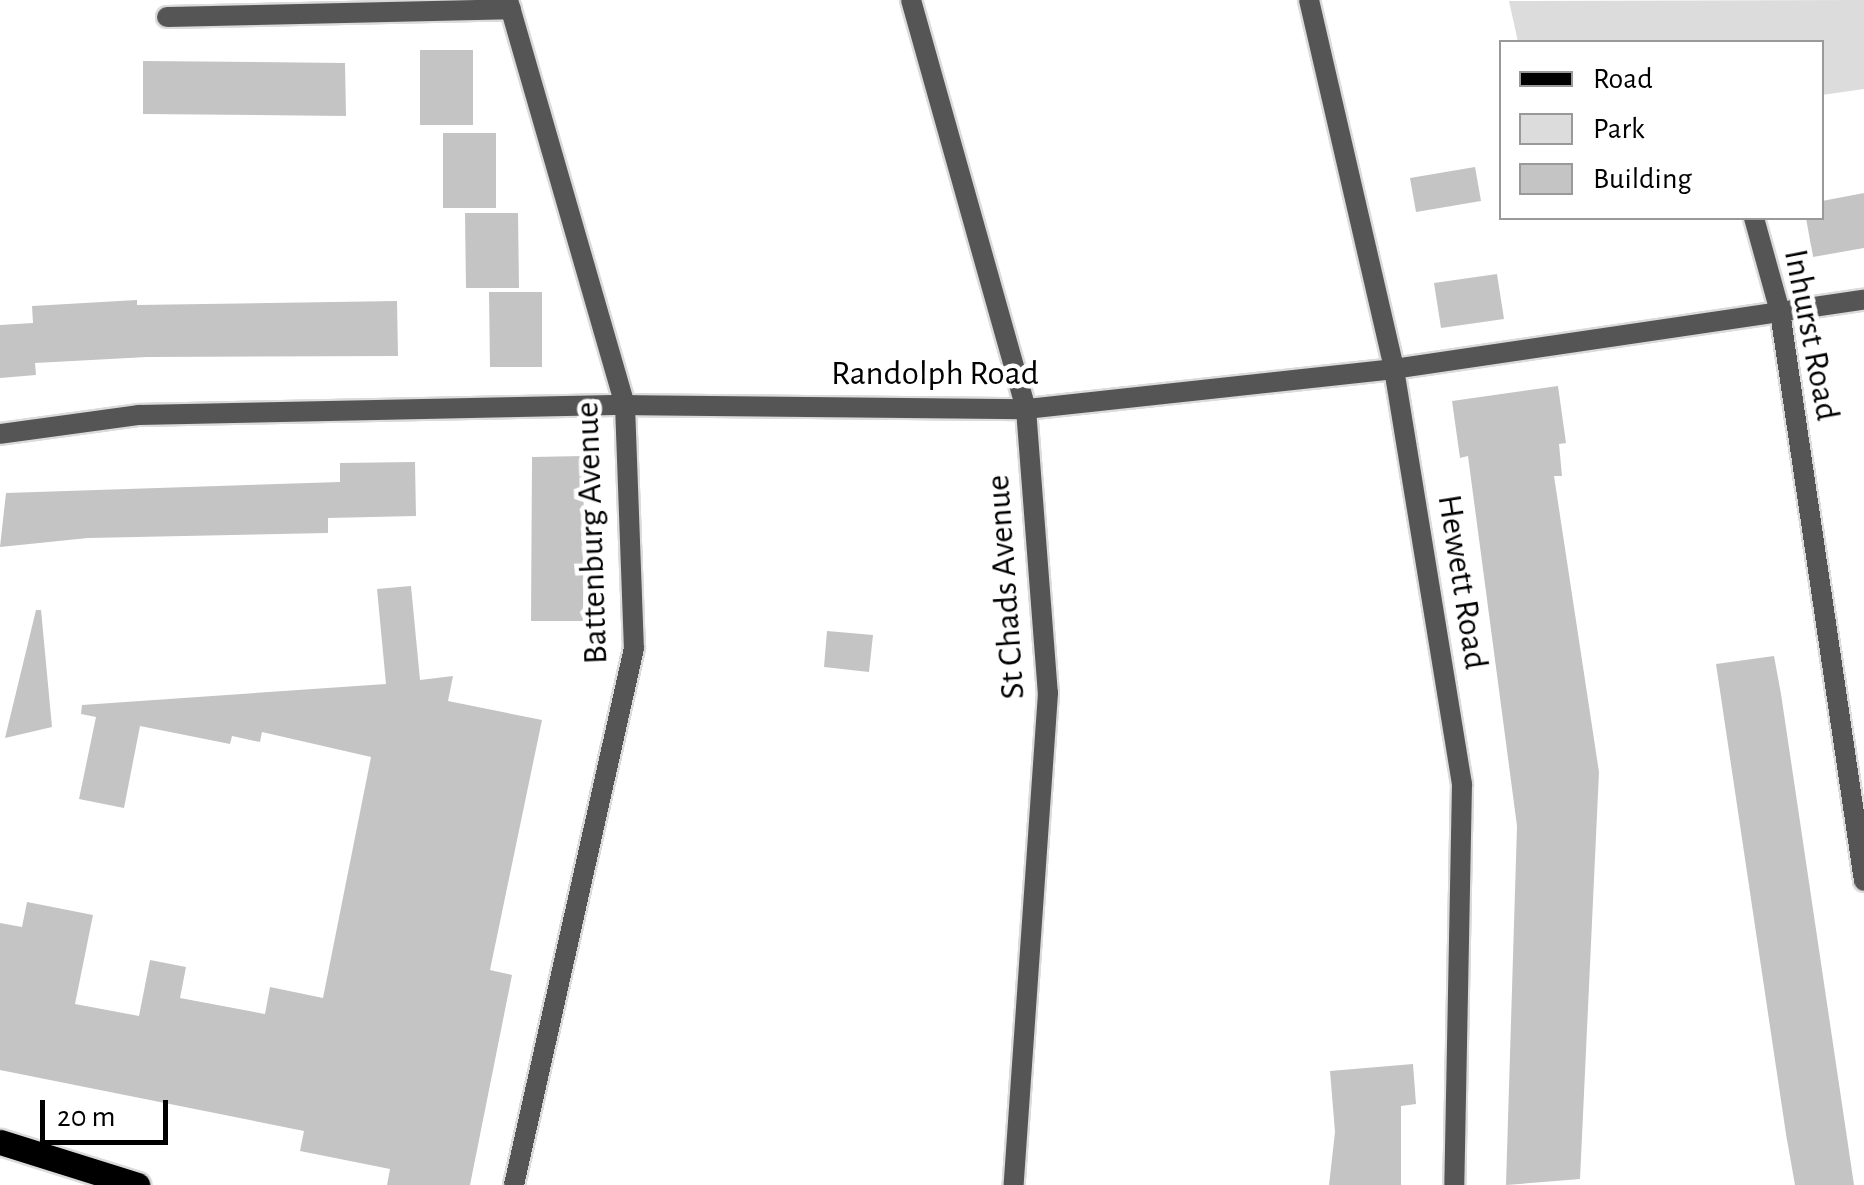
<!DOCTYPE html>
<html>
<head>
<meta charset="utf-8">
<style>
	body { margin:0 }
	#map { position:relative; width:1864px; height:1185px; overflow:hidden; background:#fff; font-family:"Alegreya Sans",sans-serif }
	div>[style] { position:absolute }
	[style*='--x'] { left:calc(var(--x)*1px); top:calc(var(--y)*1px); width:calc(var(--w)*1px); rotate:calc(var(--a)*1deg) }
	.green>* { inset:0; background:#dcdcdc }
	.building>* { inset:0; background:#c4c4c4 }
	.roads { filter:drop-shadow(2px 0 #dbdbdb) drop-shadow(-2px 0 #dbdbdb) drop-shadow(0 2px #dbdbdb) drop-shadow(0 -2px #dbdbdb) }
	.street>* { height:20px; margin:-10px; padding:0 10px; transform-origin:10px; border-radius:10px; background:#555 }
	.primary>* { height:25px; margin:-12.5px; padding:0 12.5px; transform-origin:12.5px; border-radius:12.5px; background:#000 }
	span { translate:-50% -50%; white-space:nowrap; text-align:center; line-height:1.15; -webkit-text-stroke:9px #fff; paint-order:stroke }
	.street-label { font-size:35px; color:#000 }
	.legend { position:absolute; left:1499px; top:40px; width:325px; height:180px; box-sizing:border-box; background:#fff; border:2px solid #999; margin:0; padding:12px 18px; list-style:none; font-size:30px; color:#000 }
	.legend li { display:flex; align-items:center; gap:20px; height:50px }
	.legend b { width:50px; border:2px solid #999 }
	.scale { position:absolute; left:40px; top:1100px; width:128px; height:45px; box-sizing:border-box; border:5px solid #000; border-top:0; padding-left:12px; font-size:30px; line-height:35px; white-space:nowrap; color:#000; -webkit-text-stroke:8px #fff; paint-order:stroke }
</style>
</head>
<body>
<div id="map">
	<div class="green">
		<div style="clip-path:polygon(1864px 0,1864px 89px,1822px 95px,1822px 42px,1518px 42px,1509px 1px)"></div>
	</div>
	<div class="building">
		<div style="clip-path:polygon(420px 50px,473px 50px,473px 125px,420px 125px)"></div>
		<div style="clip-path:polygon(143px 61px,345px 63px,346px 116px,143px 114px)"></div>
		<div style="clip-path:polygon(443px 133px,496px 133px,496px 208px,443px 208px)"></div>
		<div style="clip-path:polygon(1475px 167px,1481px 201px,1416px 212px,1410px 178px)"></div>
		<div style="clip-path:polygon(1864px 193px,1864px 248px,1813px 257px,1806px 218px,1822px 218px,1822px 201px)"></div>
		<div style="clip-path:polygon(465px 213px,518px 213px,519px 288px,466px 288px)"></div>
		<div style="clip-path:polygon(1497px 274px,1504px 319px,1441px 328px,1434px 283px)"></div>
		<div style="clip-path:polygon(489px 292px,542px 292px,542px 367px,490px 367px)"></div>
		<div style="clip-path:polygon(137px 300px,137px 305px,397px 301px,398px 356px,147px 357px,35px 363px,36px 375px,0 378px,0 325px,33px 323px,32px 306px)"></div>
		<div style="clip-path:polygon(1558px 386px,1566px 443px,1559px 444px,1562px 476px,1554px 476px,1599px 772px,1580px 1179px,1506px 1185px,1517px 826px,1468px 456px,1460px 458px,1452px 401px)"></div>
		<div style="clip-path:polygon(584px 456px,583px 621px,531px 621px,532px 457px)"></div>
		<div style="clip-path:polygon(415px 462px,416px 516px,328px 518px,328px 533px,88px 538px,0 547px,6px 493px,340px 482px,340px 463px)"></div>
		<div style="clip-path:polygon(411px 586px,420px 680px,453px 676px,448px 701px,542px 720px,490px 970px,512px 975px,470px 1185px,387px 1185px,390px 1169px,300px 1151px,304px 1131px,0 1070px,0 923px,22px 927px,27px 902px,93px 915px,75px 1004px,139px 1016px,150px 960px,186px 967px,180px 998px,265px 1014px,270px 987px,323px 998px,371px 757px,262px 732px,260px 742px,232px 736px,230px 744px,140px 726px,124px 808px,79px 799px,96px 717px,81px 714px,82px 705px,386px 684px,377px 589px)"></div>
		<div style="clip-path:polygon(36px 610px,41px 610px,52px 727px,5px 738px)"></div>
		<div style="clip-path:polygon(827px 631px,873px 635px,869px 672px,824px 667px)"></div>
		<div style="clip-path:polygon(1774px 656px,1781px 694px,1854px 1185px,1795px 1185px,1786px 1134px,1716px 664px)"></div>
		<div style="clip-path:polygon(1413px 1064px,1416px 1104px,1401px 1106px,1401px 1185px,1329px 1185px,1335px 1132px,1330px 1071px)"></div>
	</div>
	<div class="roads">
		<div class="street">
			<div style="--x:508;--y:0;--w:422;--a:73.9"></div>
			<div style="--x:625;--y:405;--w:243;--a:87.9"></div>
			<div style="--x:634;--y:648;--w:550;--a:102.6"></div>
			<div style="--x:911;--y:0;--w:425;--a:74.3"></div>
			<div style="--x:1026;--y:409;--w:285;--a:85.6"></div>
			<div style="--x:1048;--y:693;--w:493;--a:94"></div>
			<div style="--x:1309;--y:0;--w:379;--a:77"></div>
			<div style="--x:1394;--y:369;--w:421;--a:80.7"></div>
			<div style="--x:1462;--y:784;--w:401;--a:91.1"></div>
			<div style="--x:167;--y:17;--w:344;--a:-1.3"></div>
			<div style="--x:1754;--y:218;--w:98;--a:74.5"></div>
			<div style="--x:1780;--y:312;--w:575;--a:81.6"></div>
			<div style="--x:0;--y:434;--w:140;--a:-7.8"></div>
			<div style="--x:139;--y:415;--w:486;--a:-1.2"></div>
			<div style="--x:625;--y:405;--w:401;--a:0.6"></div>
			<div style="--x:1026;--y:409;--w:370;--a:-6.2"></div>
			<div style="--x:1394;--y:369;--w:475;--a:-8.4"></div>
		</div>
		<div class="primary">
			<div style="--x:0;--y:1142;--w:144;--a:17.4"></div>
		</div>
	</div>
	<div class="street-label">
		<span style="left:1811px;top:335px;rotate:79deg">Inhurst Road</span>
		<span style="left:935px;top:374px">Randolph Road</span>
		<span style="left:592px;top:533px;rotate:-92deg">Battenburg Avenue</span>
		<span style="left:1462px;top:582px;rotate:81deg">Hewett Road</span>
		<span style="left:1006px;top:587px;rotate:-94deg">St Chads Avenue</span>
	</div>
	<ul class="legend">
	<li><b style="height:12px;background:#000"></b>Road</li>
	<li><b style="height:28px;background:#dcdcdc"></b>Park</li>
	<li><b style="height:28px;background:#c4c4c4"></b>Building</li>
	</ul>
	<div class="scale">20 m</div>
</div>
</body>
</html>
